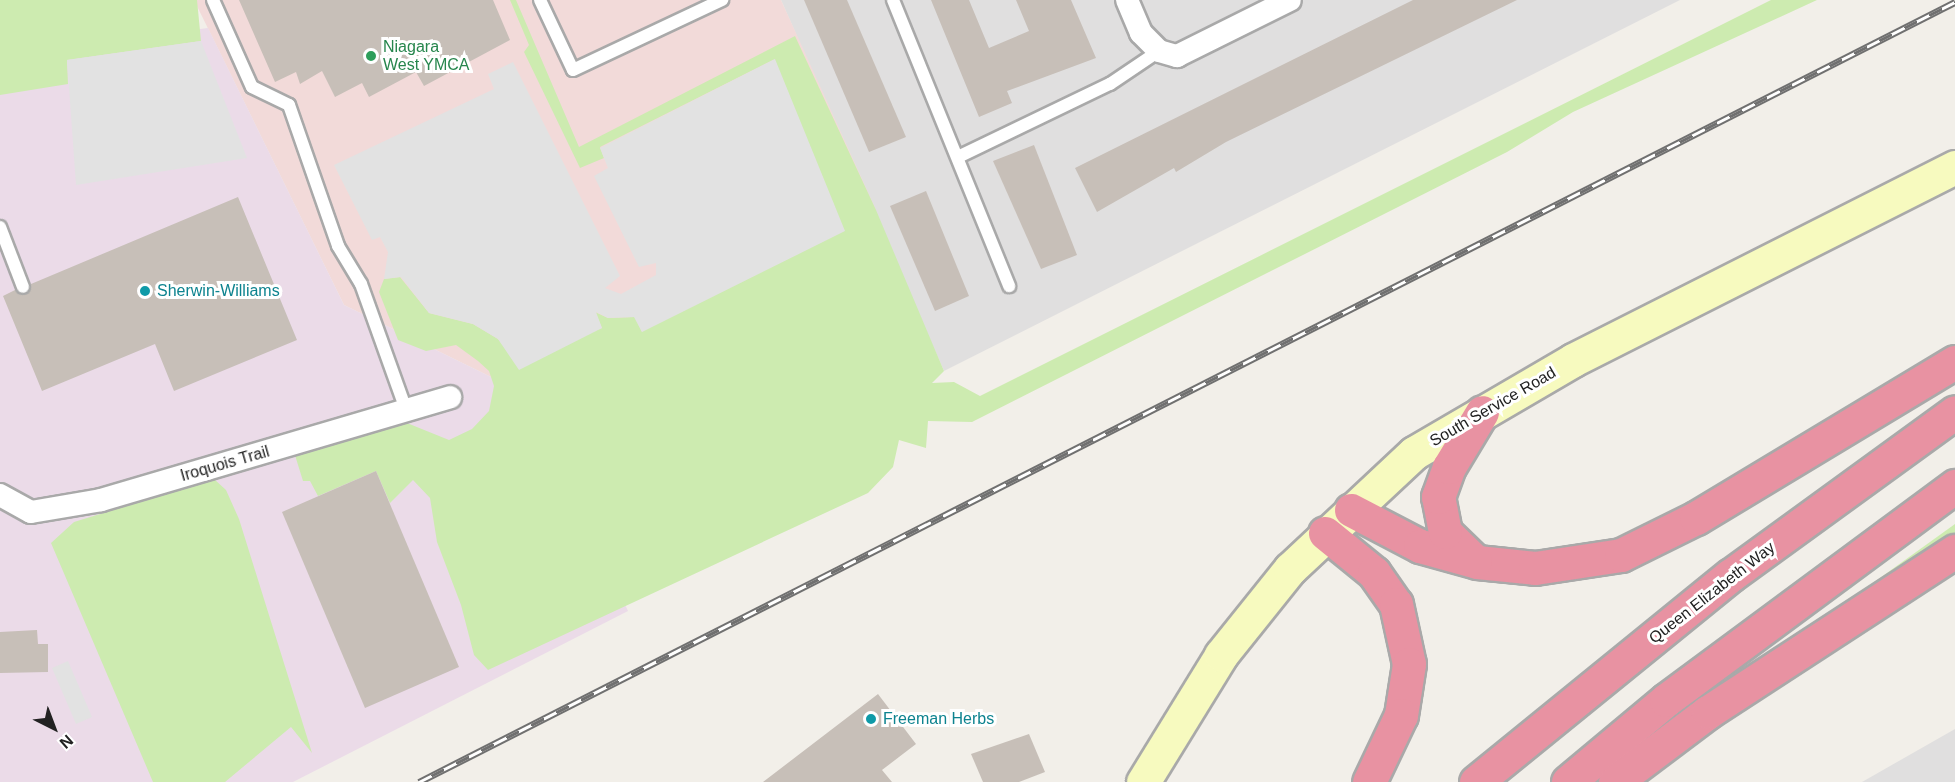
<!DOCTYPE html>
<html>
<head>
<meta charset="utf-8">
<style>
	body { margin:0 }
	#map { position:relative; width:1955px; height:782px; overflow:hidden; background:#f2efe9; font-family:Helvetica,sans-serif }
	div>[style] { position:absolute }
	[style*='--x'] { left:calc(var(--x)*1px); top:calc(var(--y)*1px); width:calc(var(--w)*1px); rotate:calc(var(--a)*1deg) }
	.residential>* { inset:0; background:#e0dfdf }
	.commercial>* { inset:0; background:#f2dad9 }
	.industrial>* { inset:0; background:#ebdbe8 }
	.grass>* { inset:0; background:#cdebb0 }
	.parking>* { inset:0; background:#e2e2e2 }
	.building>* { inset:0; background:#c7bfb8 }
	.roads { filter:drop-shadow(2px 0 #a9a9a9) drop-shadow(-2px 0 #a9a9a9) drop-shadow(0 2px #a9a9a9) drop-shadow(0 -2px #a9a9a9) }
	.lane>* { height:12px; margin:-6px; padding:0 6px; transform-origin:6px; border-radius:6px; background:#fff }
	.street>* { height:22px; margin:-11px; padding:0 11px; transform-origin:11px; border-radius:11px; background:#fff }
	.secondary>* { height:33px; margin:-16.5px; padding:0 16.5px; transform-origin:16.5px; border-radius:16.5px; background:#f7fabf }
	.highway>* { height:33px; margin:-16.5px; padding:0 16.5px; transform-origin:16.5px; border-radius:16.5px; background:#e892a2 }
	.rail>* { height:7px; margin-top:-3.5px; transform-origin:0; background:repeating-linear-gradient(90deg,#fff 0 14px,#707070 0 28px); box-sizing:border-box; border-block:2px solid #707070 }
	.dots>* { width:16px; height:16px; translate:-50% -50%; box-sizing:border-box; border:3px solid #fff; border-radius:50% }
	span { translate:-50% -50%; white-space:nowrap; text-align:center; line-height:1.15; -webkit-text-stroke:6px #fff; paint-order:stroke }
	.leisure-label { font-size:16px; color:#27864d }
	.left { translate:0 -50%; text-align:left }
	.culture-label { font-size:16px; color:#0d838f }
	.street-label { font-size:16px; color:#222 }
	.north { position:absolute; left:24px; top:698px; width:60px; height:60px; -webkit-text-stroke:4px #fff; paint-order:stroke; rotate:138deg; font-size:16px; font-weight:700; line-height:24px; text-align:center; color:#222 }
	.north::after { content:''; display:block; margin:auto; width:21px; height:27px; background:#222; clip-path:polygon(50% 0,100% 100%,50% 72%,0 100%) }
</style>
</head>
<body>
<div id="map">
	<div class="residential">
		<div style="clip-path:polygon(781px 0,1680px 0,944px 371px)"></div>
		<div style="clip-path:polygon(1955px 729px,1955px 782px,1862px 782px)"></div>
	</div>
	<div class="commercial">
		<div style="clip-path:polygon(194px 0,781px 0,876px 210px,528px 395px,344px 305px)"></div>
	</div>
	<div class="industrial">
		<div style="clip-path:polygon(208px 28px,344px 305px,528px 395px,628px 611px,293px 782px,0 782px,0 54px)"></div>
	</div>
	<div class="grass">
		<div style="clip-path:polygon(0 0,197px 0,201px 41px,67px 60px,68px 84px,0 95px)"></div>
		<div style="clip-path:polygon(510px 0,516px 0,579px 147px,795px 36px,876px 210px,944px 371px,932px 383px,954px 382px,980px 396px,1771px 0,1817px 0,1573px 112px,1507px 152px,972px 422px,928px 421px,926px 448px,899px 440px,893px 467px,868px 493px,488px 670px,474px 655px,461px 605px,437px 542px,430px 498px,413px 480px,390px 503px,376px 471px,318px 496px,310px 481px,303px 481px,294px 452px,402px 421px,449px 440px,472px 429px,489px 411px,494px 386px,489px 371px,478px 361px,456px 345px,426px 351px,398px 340px,379px 292px,384px 279px,400px 277px,429px 313px,473px 324px,498px 339px,515px 360px,602px 328px,595px 312px,608px 318px,635px 317px,642px 332px,775px 59px,600px 147px,604px 158px,580px 168px,524px 52px,529px 45px)"></div>
		<div style="clip-path:polygon(214px 479px,226px 490px,239px 519px,312px 753px,291px 727px,225px 782px,153px 782px,51px 543px,74px 522px)"></div>
		<div style="clip-path:polygon(1955px 524px,1955px 539px,1876px 586px,1873px 583px)"></div>
	</div>
	<div class="parking">
		<div style="clip-path:polygon(201px 41px,247px 158px,76px 185px,67px 60px)"></div>
		<div style="clip-path:polygon(775px 59px,845px 231px,642px 332px,634px 317px,608px 318px,596px 312px,602px 328px,519px 370px,498px 339px,473px 324px,429px 313px,401px 277px,384px 279px,388px 252px,380px 237px,372px 240px,334px 165px,494px 89px,488px 74px,513px 62px,620px 276px,605px 288px,621px 294px,656px 275px,656px 263px,639px 267px,594px 176px,608px 168px,600px 148px)"></div>
		<div style="clip-path:polygon(68px 661px,92px 717px,76px 724px,52px 668px)"></div>
	</div>
	<div class="building">
		<div style="clip-path:polygon(239px 0,493px 0,510px 40px,424px 86px,416px 72px,369px 97px,362px 83px,335px 97px,322px 71px,300px 84px,296px 72px,275px 82px)"></div>
		<div style="clip-path:polygon(804px 0,847px 0,906px 137px,869px 152px)"></div>
		<div style="clip-path:polygon(931px 0,969px 0,989px 48px,1029px 31px,1016px 0,1071px 0,1096px 58px,1007px 91px,1012px 103px,979px 117px)"></div>
		<div style="clip-path:polygon(1413px 0,1517px 0,1226px 142px,1176px 172px,1174px 168px,1097px 212px,1075px 168px)"></div>
		<div style="clip-path:polygon(1034px 145px,1077px 255px,1041px 269px,993px 161px)"></div>
		<div style="clip-path:polygon(926px 191px,969px 296px,935px 311px,890px 206px)"></div>
		<div style="clip-path:polygon(238px 197px,297px 340px,174px 391px,155px 344px,42px 391px,3px 296px,15px 290px,26px 294px,31px 284px)"></div>
		<div style="clip-path:polygon(376px 471px,459px 667px,365px 708px,282px 512px)"></div>
		<div style="clip-path:polygon(37px 630px,38px 644px,48px 644px,48px 672px,0 673px,0 632px)"></div>
		<div style="clip-path:polygon(878px 694px,916px 744px,882px 770px,892px 782px,763px 782px)"></div>
		<div style="clip-path:polygon(1029px 734px,1045px 772px,1019px 782px,983px 782px,971px 754px)"></div>
	</div>
	<div class="roads">
		<div class="lane">
			<div style="--x:213;--y:0;--w:95;--a:65.9"></div>
			<div style="--x:252;--y:87;--w:41;--a:25.9"></div>
			<div style="--x:289;--y:105;--w:149;--a:70.8"></div>
			<div style="--x:338;--y:246;--w:44;--a:58.8"></div>
			<div style="--x:361;--y:284;--w:134;--a:70.3"></div>
			<div style="--x:540;--y:0;--w:77;--a:64.8"></div>
			<div style="--x:573;--y:70;--w:165;--a:-25.2"></div>
			<div style="--x:893;--y:0;--w:309;--a:67.9"></div>
			<div style="--x:958;--y:157;--w:169;--a:-25.7"></div>
			<div style="--x:1110;--y:84;--w:59;--a:-34"></div>
			<div style="--x:0;--y:227;--w:64;--a:69"></div>
		</div>
		<div class="street">
			<div style="--x:1127;--y:0;--w:36;--a:67"></div>
			<div style="--x:1141;--y:33;--w:25;--a:45"></div>
			<div style="--x:1159;--y:51;--w:19;--a:16"></div>
			<div style="--x:1177;--y:56;--w:126;--a:-26.4"></div>
			<div style="--x:0;--y:495;--w:35;--a:29"></div>
			<div style="--x:31;--y:512;--w:71;--a:-9.7"></div>
			<div style="--x:101;--y:500;--w:364;--a:-16.4"></div>
		</div>
		<div class="secondary">
			<div style="--x:1143;--y:782;--w:149;--a:-58.4"></div>
			<div style="--x:1221;--y:655;--w:110;--a:-51.3"></div>
			<div style="--x:1290;--y:569;--w:170;--a:-43.1"></div>
			<div style="--x:1414;--y:453;--w:184;--a:-30.3"></div>
			<div style="--x:1573;--y:360;--w:428;--a:-26.8"></div>
		</div>
		<div class="highway">
			<div style="--x:1351;--y:510;--w:78;--a:27.6"></div>
			<div style="--x:1420;--y:546;--w:59;--a:15.7"></div>
			<div style="--x:1477;--y:562;--w:58;--a:5.9"></div>
			<div style="--x:1535;--y:568;--w:87;--a:-8.6"></div>
			<div style="--x:1621;--y:555;--w:84;--a:-26.3"></div>
			<div style="--x:1696;--y:518;--w:302;--a:-31.1"></div>
			<div style="--x:1325;--y:533;--w:63;--a:39.2"></div>
			<div style="--x:1374;--y:573;--w:38;--a:55"></div>
			<div style="--x:1396;--y:604;--w:61;--a:77.8"></div>
			<div style="--x:1409;--y:664;--w:52;--a:98.9"></div>
			<div style="--x:1401;--y:715;--w:74;--a:115.5"></div>
			<div style="--x:1475;--y:561;--w:42;--a:-136"></div>
			<div style="--x:1445;--y:532;--w:36;--a:-101"></div>
			<div style="--x:1438;--y:497;--w:32;--a:-70"></div>
			<div style="--x:1449;--y:467;--w:64;--a:-59"></div>
			<div style="--x:1476;--y:782;--w:328;--a:-39.1"></div>
			<div style="--x:1731;--y:575;--w:277;--a:-36"></div>
			<div style="--x:1568;--y:782;--w:128;--a:-39.9"></div>
			<div style="--x:1666;--y:700;--w:360;--a:-36.5"></div>
			<div style="--x:1615;--y:782;--w:116;--a:-37"></div>
			<div style="--x:1708;--y:712;--w:295;--a:-33.1"></div>
		</div>
	</div>
	<div class="rail">
		<div style="--x:419;--y:782;--w:1723;--a:-26.92"></div>
	</div>
	<div class="dots">
		<div style="left:371px;top:56px;background:#2e9e5b"></div>
		<div style="left:145px;top:291px;background:#0f9aa8"></div>
		<div style="left:871px;top:719px;background:#0f9aa8"></div>
	</div>
	<div class="leisure-label">
		<span class="left" style="left:383px;top:56px">Niagara<br>West YMCA</span>
	</div>
	<div class="culture-label">
		<span class="left" style="left:157px;top:291px">Sherwin-Williams</span>
		<span class="left" style="left:883px;top:719px">Freeman Herbs</span>
	</div>
	<div class="street-label">
		<span style="left:1493px;top:407px;rotate:-30deg">South Service Road</span>
		<span style="left:225px;top:464px;rotate:-16deg">Iroquois Trail</span>
		<span style="left:1712px;top:593px;rotate:-38deg">Queen Elizabeth Way</span>
	</div>
	<div class="north">N</div>
</div>
</body>
</html>
